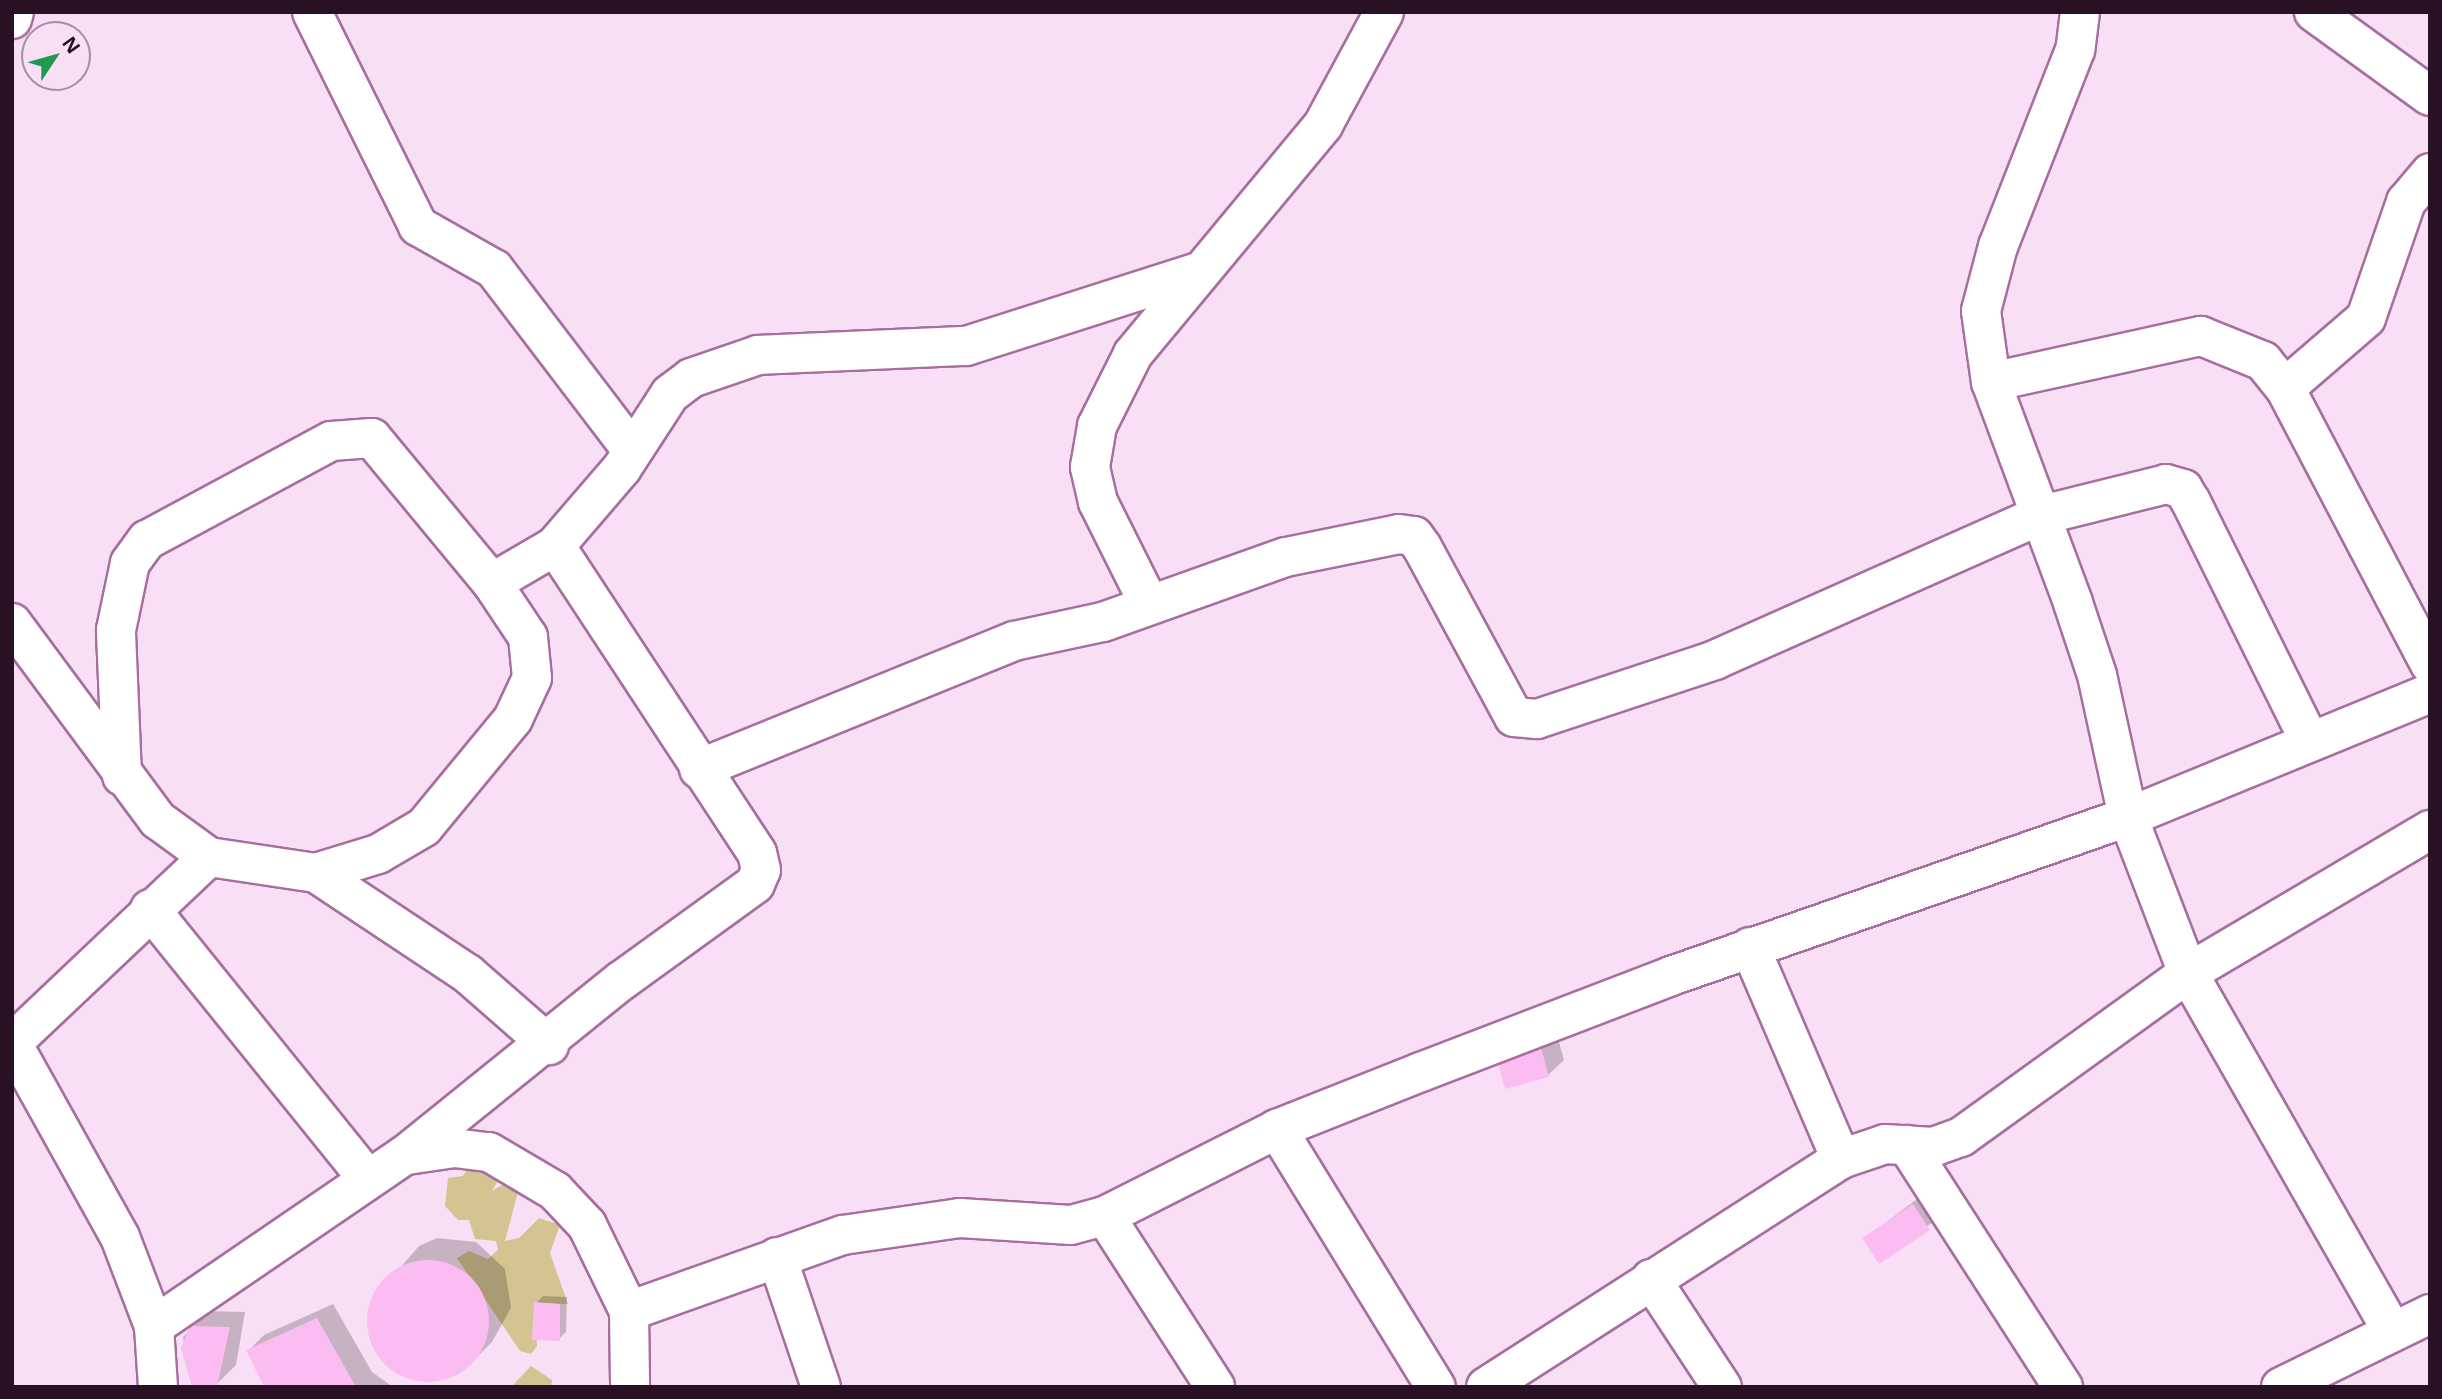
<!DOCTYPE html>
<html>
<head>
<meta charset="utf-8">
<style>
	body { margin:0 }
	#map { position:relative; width:2442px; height:1399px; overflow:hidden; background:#f9dff5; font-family:"Open Sans",sans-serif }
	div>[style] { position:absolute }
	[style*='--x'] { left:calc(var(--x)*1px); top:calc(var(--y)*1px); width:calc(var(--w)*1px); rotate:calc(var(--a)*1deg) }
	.green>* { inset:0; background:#d4c491 }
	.shadow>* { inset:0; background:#0003 }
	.building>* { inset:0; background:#fbbcf1 }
	.round { border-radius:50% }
	.roads { filter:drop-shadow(2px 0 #a76e9f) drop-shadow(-2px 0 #a76e9f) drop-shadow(0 2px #a76e9f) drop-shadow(0 -2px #a76e9f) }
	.minor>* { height:38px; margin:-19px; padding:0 19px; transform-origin:19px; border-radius:19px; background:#fff }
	span { translate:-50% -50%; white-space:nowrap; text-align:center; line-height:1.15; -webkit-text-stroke:5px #f9dff5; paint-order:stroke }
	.frame { position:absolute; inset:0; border:14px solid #281125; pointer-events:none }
	.north { position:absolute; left:21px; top:21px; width:70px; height:70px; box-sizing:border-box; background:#f9dff5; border:2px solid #a58da2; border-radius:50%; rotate:54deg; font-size:19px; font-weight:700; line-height:28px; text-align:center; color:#281125 }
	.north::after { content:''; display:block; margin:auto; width:24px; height:32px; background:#229652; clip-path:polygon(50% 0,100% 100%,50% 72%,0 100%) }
</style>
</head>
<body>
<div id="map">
	<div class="green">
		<div style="clip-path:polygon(470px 1165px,500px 1177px,492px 1191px,507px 1182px,518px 1192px,505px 1241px,519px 1238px,539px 1218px,560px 1225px,550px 1253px,568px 1304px,534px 1303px,537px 1346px,531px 1354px,520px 1351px,457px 1258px,469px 1251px,488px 1259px,498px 1250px,496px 1241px,475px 1239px,469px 1220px,458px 1220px,445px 1206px,448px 1178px,463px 1176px)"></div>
		<div style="clip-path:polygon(531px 1366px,552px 1380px,551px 1387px,511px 1387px)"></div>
	</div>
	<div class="shadow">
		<div style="clip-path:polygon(1551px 1014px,1564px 1060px,1548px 1075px,1506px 1087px)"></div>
		<div style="clip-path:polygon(1929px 1190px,1945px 1213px,1879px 1262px,1864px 1239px)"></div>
		<div style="clip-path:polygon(437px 1238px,476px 1242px,505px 1269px,511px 1308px,492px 1342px,468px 1366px,432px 1381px,412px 1379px,380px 1357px,371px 1340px,371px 1301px,419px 1246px)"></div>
		<div style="clip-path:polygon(543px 1296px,567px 1297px,566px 1332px,559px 1339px,536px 1303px)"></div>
		<div style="clip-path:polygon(333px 1304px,372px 1372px,393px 1387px,265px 1387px,248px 1351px,264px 1335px)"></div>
		<div style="clip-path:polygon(208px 1311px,245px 1312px,236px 1365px,214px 1387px,194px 1387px,183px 1337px)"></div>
	</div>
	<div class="building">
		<div style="clip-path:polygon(1536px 1029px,1549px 1077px,1505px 1089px,1492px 1040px)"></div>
		<div style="clip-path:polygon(1913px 1204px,1930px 1230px,1879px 1264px,1862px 1238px)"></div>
		<div class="round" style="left:367px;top:1260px;width:122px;height:122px"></div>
		<div style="clip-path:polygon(534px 1302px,560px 1304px,560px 1341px,532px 1340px)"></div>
		<div style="clip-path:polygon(317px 1318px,356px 1387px,264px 1387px,246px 1350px)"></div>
		<div style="clip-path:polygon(190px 1326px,230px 1327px,217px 1387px,192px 1387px,181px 1348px)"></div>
	</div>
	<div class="roads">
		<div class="minor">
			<div style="--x:312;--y:12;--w:239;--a:63.6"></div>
			<div style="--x:418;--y:226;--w:87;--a:29.5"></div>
			<div style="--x:494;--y:269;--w:228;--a:52.7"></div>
			<div style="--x:2080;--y:12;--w:38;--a:97"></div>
			<div style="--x:2075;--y:50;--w:211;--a:111.4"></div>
			<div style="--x:1998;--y:246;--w:67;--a:104.7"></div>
			<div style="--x:1981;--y:311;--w:72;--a:82"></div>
			<div style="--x:1991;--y:382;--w:236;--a:69.6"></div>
			<div style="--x:2073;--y:603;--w:76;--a:71.6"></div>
			<div style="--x:2097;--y:675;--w:145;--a:77.7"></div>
			<div style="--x:2128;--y:817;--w:167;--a:69"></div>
			<div style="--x:2188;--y:973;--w:413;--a:60.3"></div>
			<div style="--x:2314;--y:12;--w:143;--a:35.9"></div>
			<div style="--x:12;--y:19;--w:7;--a:-74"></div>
			<div style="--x:1991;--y:382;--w:215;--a:-12.4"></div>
			<div style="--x:2201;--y:336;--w:67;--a:22"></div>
			<div style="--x:2263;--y:361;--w:35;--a:51"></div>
			<div style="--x:2285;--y:388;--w:312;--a:62.3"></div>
			<div style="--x:2285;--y:388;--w:107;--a:-40.8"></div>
			<div style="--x:2366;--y:318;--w:123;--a:-71"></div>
			<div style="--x:2406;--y:202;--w:38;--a:-50"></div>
			<div style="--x:492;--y:583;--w:73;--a:-30.4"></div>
			<div style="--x:555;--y:546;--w:103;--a:-49.3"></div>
			<div style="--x:622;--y:468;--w:88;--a:-57"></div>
			<div style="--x:670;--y:394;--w:26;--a:-37"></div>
			<div style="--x:691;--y:378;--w:71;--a:-18.9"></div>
			<div style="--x:758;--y:355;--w:208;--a:-2.5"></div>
			<div style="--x:966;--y:346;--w:240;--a:-17.7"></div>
			<div style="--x:1148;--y:602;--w:112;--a:-116.6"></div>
			<div style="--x:1098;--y:502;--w:36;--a:-103"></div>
			<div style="--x:1090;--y:467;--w:42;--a:-80.3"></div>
			<div style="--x:1097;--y:426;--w:80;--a:-63.4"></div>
			<div style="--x:1133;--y:354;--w:298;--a:-50.3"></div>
			<div style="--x:1323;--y:125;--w:128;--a:-61.6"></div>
			<div style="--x:12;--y:623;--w:245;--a:53.5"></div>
			<div style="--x:158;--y:820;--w:63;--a:36"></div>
			<div style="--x:209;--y:857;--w:108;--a:8.5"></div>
			<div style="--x:316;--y:873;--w:182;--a:33.6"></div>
			<div style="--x:468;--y:974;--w:108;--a:41.2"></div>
			<div style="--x:699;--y:769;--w:340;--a:-22.1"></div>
			<div style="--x:1014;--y:641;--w:91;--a:-12.1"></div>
			<div style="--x:1103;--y:622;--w:194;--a:-19.6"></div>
			<div style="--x:1286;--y:557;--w:115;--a:-11.5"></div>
			<div style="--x:1399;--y:534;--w:15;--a:8"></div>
			<div style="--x:1414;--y:536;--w:14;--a:54"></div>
			<div style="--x:1422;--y:547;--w:193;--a:61.6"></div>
			<div style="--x:1514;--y:717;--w:23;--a:5"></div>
			<div style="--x:1537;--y:719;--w:188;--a:-18.3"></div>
			<div style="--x:1715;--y:660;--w:354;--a:-24"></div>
			<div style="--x:2038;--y:516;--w:132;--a:-14"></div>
			<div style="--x:2166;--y:484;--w:18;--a:16"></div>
			<div style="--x:2183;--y:489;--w:15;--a:58"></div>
			<div style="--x:2191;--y:502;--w:266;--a:63.6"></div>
			<div style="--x:122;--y:776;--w:146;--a:-92.4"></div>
			<div style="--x:116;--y:630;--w:68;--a:-78.2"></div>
			<div style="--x:130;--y:563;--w:29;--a:-54"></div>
			<div style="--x:147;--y:540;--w:209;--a:-28.3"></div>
			<div style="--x:331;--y:441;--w:41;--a:-4.2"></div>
			<div style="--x:372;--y:438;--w:188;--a:50.4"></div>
			<div style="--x:492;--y:583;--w:65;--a:56.3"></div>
			<div style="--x:528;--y:637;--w:41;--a:84.4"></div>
			<div style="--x:532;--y:678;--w:45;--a:114.9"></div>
			<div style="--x:513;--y:719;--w:140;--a:129.5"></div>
			<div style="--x:424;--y:827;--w:53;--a:149.6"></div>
			<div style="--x:378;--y:854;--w:65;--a:163"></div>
			<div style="--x:150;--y:909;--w:346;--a:51.1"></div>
			<div style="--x:1750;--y:947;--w:231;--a:66.8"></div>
			<div style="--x:12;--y:1043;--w:222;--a:60.9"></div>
			<div style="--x:120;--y:1237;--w:95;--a:69.1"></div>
			<div style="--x:12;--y:1043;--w:271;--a:-43.4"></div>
			<div style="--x:1277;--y:1129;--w:303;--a:58.4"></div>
			<div style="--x:1907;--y:1145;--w:288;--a:57.2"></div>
			<div style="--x:407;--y:1155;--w:48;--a:-8.5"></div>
			<div style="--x:454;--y:1148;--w:35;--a:7"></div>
			<div style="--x:489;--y:1152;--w:77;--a:30.6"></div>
			<div style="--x:555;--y:1191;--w:47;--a:46.7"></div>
			<div style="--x:587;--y:1225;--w:96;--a:64"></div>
			<div style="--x:629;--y:1311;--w:76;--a:89.2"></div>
			<div style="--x:1105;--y:1216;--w:203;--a:57.2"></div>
			<div style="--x:777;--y:1257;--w:137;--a:71.3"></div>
			<div style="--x:1651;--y:1279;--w:129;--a:56.7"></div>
			<div style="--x:629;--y:1311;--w:227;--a:-19.6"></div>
			<div style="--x:843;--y:1235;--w:118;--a:-8.3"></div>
			<div style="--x:960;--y:1218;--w:111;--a:3.6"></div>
			<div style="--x:1071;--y:1225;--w:35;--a:-15"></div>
			<div style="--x:1105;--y:1216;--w:193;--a:-26.8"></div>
			<div style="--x:1277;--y:1129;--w:155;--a:-21.6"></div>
			<div style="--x:1421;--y:1072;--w:268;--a:-21"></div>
			<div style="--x:1671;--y:976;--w:484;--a:-19.2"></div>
			<div style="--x:2128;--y:817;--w:326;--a:-22.3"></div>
			<div style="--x:158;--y:1387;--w:61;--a:-93.8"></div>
			<div style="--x:154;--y:1326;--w:304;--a:-34.3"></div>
			<div style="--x:405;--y:1155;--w:277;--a:-38.9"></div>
			<div style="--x:621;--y:981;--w:165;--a:-35.9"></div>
			<div style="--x:755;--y:884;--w:15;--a:-67"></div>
			<div style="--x:761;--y:870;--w:17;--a:-103"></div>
			<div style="--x:757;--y:853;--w:367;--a:-123.3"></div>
			<div style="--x:1486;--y:1387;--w:422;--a:-32.7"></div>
			<div style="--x:1841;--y:1159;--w:46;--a:-18.8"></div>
			<div style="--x:1885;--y:1144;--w:48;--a:3.6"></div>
			<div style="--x:1933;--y:1147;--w:30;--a:-20"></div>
			<div style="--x:1961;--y:1137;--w:280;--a:-35.8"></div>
			<div style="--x:2188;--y:973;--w:281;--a:-30.6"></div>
			<div style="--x:2281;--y:1387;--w:166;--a:-26.1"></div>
		</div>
	</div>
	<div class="frame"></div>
	<div class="north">N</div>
</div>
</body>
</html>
